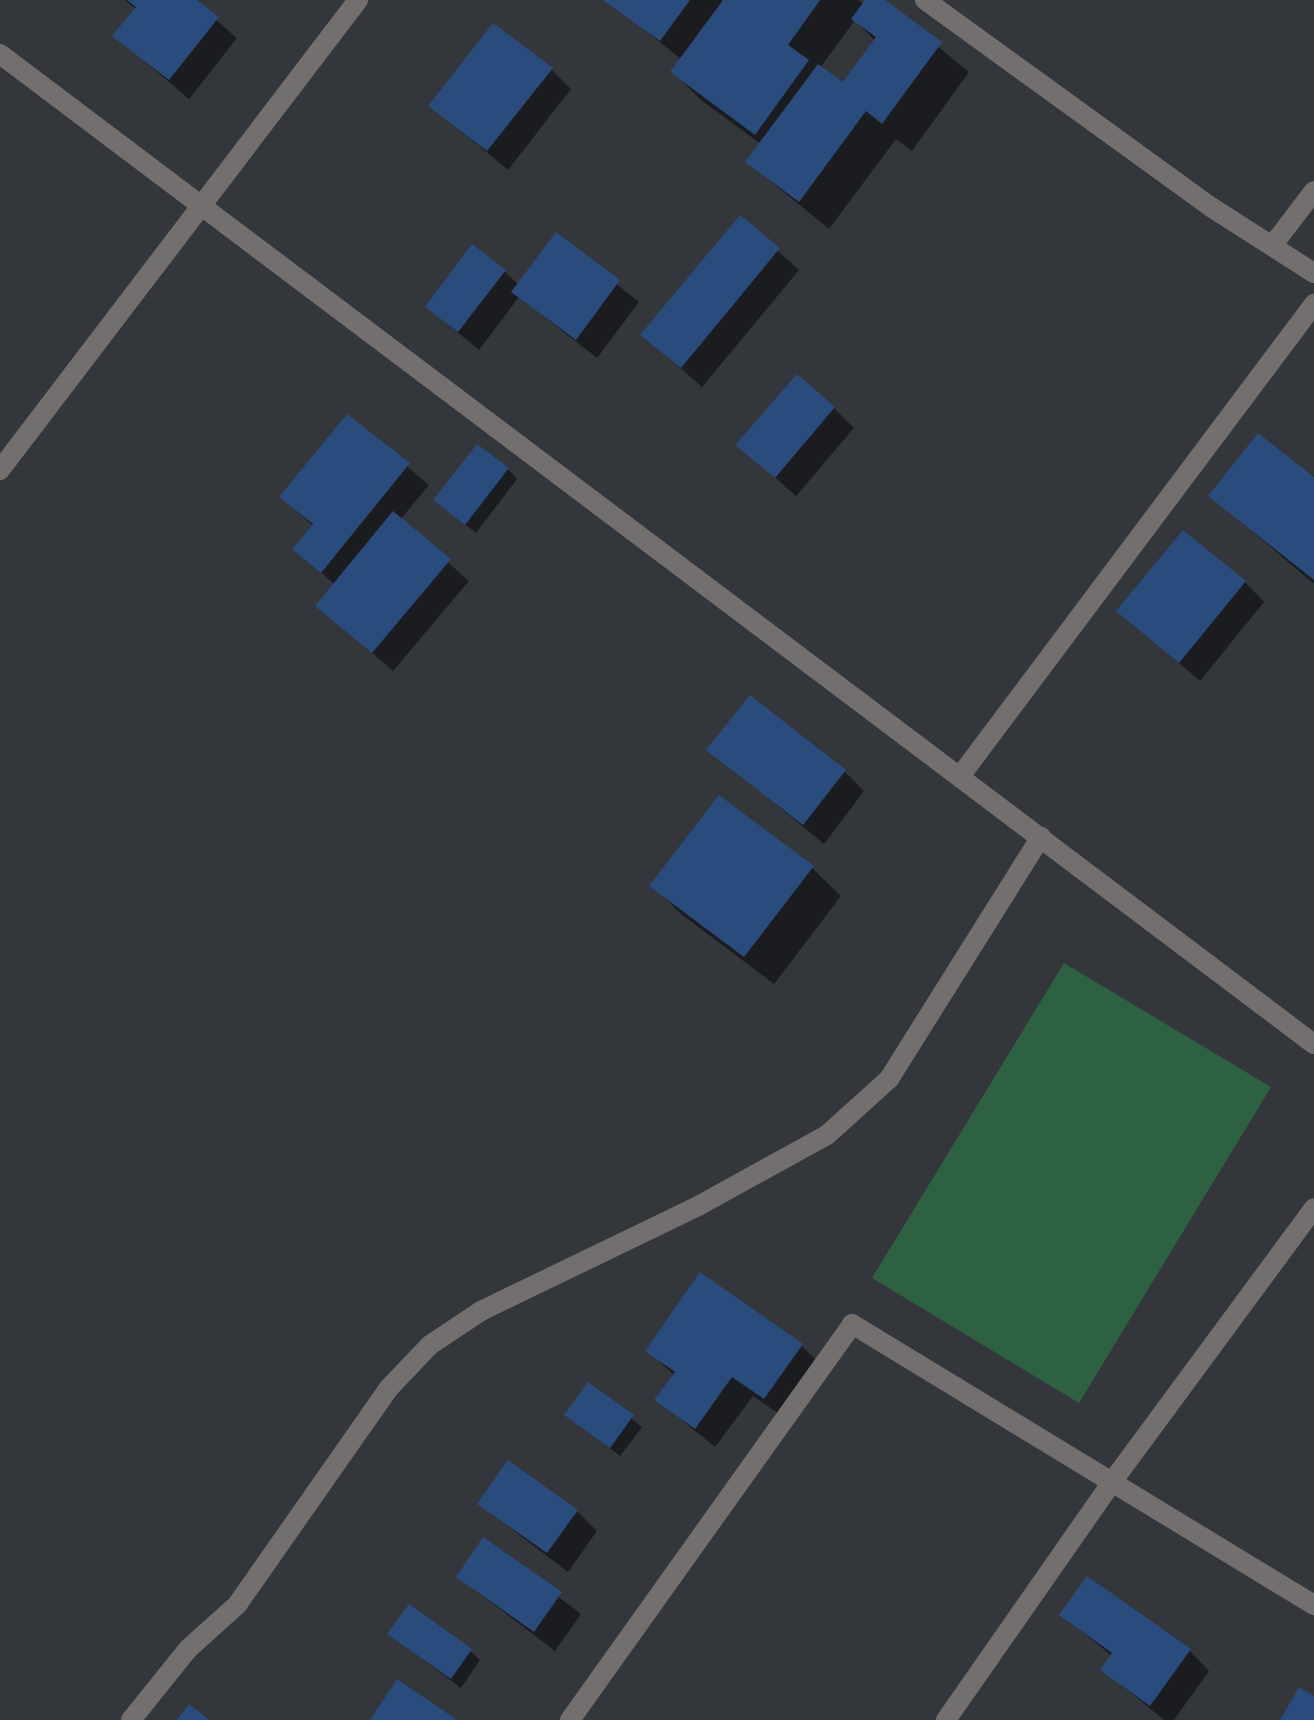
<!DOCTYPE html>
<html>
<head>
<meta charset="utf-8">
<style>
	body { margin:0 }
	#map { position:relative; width:1314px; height:1720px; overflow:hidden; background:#33363b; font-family:"Asap Condensed",sans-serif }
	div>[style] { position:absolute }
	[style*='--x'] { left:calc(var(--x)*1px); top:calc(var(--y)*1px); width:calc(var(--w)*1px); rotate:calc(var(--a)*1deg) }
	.green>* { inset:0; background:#2e6141 }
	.shadow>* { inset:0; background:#0007 }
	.building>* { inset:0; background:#2a4c7d }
	.lane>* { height:20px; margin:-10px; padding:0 10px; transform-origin:10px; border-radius:10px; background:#736f6f }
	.street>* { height:20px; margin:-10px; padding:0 10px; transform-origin:10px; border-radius:10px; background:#736f6f }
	span { translate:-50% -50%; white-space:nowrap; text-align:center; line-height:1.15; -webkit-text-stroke:6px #292c31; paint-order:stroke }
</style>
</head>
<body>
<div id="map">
	<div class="green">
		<div style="clip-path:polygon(1064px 963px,1271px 1087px,1079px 1403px,872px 1278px)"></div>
	</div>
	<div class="shadow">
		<div style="clip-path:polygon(125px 0,193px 0,237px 38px,189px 99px,115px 36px,136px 9px)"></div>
		<div style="clip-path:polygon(evenodd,608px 0,859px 0,864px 5px,881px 0,969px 72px,912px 151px,896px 139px,829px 229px,747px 162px,761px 144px,702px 101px,673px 72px,682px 60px,608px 0,855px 20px,875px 41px,843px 85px,820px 68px,855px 20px)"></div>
		<div style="clip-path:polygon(551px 69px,571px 89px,508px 170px,431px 106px)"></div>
		<div style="clip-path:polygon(740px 217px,799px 270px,702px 387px,642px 334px)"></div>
		<div style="clip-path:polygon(556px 235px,639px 302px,597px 358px,519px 297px,479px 350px,427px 307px,504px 271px,519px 285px)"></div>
		<div style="clip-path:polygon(834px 408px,854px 428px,796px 496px,738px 445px)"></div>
		<div style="clip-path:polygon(348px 416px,429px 485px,400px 520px,469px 581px,393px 671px,318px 606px,335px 585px,295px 549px,313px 526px,281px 497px)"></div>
		<div style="clip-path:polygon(508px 469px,517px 479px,476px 533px,445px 509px)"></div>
		<div style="clip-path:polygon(1314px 480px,1314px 584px,1211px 496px)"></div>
		<div style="clip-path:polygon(1245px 582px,1264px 602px,1200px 681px,1118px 611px)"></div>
		<div style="clip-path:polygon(709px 749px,845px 772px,864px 791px,824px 844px)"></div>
		<div style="clip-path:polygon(812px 868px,841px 896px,774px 984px,681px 914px,652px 885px)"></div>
		<div style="clip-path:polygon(700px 1275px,802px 1346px,822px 1366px,785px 1418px,753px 1396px,715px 1447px,657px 1400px,675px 1376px,647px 1350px)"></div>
		<div style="clip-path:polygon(588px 1384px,642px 1427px,620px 1456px,566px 1414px)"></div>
		<div style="clip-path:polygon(479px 1504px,577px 1511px,597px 1531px,568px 1572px)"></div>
		<div style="clip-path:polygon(484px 1540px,581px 1614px,555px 1651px,458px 1577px)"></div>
		<div style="clip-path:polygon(1062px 1615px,1190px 1651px,1209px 1671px,1174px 1720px,1164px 1720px,1102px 1669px,1112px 1656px)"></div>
		<div style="clip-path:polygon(389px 1634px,470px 1651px,480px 1660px,461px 1688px)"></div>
	</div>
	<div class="building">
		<div style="clip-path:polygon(127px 0,197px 0,219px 17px,169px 80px,112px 36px,136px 7px)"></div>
		<div style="clip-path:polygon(603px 0,690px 0,660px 41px)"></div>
		<div style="clip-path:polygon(723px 0,820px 0,788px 45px,809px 60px,755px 135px,670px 72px)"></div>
		<div style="clip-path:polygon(865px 0,885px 0,942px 42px,882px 124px,866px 111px,799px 202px,745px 162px,818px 64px,843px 82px,876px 37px,851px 19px)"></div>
		<div style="clip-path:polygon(493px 23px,553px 68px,487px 151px,428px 106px)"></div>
		<div style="clip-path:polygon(740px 215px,780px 248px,681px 368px,640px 335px)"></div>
		<div style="clip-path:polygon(556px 232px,620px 280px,576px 340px,511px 292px)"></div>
		<div style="clip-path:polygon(472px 244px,506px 270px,458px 332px,425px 307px)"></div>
		<div style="clip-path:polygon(797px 374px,835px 407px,775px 478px,735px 445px)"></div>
		<div style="clip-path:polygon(347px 414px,410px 463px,321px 573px,292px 549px,313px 524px,279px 497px)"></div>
		<div style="clip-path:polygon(1258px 433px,1314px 477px,1314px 580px,1208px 496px)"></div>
		<div style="clip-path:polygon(477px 444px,509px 468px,465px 525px,433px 500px)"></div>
		<div style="clip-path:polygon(393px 511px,451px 559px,372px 653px,315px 606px)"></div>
		<div style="clip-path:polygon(1183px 530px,1246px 581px,1179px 663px,1116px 611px)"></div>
		<div style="clip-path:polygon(750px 695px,846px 770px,803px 825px,706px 750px)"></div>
		<div style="clip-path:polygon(719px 795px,814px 866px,744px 957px,649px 886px)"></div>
		<div style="clip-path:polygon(700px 1272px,803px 1344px,764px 1399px,732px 1377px,695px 1429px,654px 1400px,675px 1372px,645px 1351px)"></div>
		<div style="clip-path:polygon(588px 1382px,634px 1415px,610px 1448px,564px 1415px)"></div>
		<div style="clip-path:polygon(508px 1460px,578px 1510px,547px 1553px,477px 1504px)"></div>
		<div style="clip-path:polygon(483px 1537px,562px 1592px,534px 1632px,456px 1577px)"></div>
		<div style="clip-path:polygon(1087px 1576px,1191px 1649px,1150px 1706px,1100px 1670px,1112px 1653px,1059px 1615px)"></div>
		<div style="clip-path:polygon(409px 1604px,472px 1649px,451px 1679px,387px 1634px)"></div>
		<div style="clip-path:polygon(397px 1679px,457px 1720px,370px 1720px)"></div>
		<div style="clip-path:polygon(1299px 1687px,1314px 1696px,1314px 1720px,1280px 1720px)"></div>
		<div style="clip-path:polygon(189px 1704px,209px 1720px,177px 1720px)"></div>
	</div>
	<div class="lane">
		<div style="--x:961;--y:775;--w:589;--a:-53.15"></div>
	</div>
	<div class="street">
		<div style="--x:925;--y:0;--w:353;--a:35.9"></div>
		<div style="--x:1211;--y:207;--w:122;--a:32.7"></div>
		<div style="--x:0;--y:54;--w:1645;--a:37"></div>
		<div style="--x:1272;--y:246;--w:69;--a:-52.6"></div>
		<div style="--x:0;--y:470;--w:591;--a:-52.7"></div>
		<div style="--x:131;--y:1720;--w:91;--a:-51.2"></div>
		<div style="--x:188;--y:1649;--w:66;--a:-41.9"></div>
		<div style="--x:237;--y:1605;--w:264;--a:-55"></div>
		<div style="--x:388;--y:1389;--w:61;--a:-46.3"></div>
		<div style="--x:430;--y:1345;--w:61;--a:-33.7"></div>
		<div style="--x:481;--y:1311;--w:243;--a:-25.8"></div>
		<div style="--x:700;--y:1205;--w:145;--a:-28.9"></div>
		<div style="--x:827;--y:1135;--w:84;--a:-42.1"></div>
		<div style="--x:889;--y:1079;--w:286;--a:-57.9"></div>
		<div style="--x:570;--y:1720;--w:486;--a:-54.5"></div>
		<div style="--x:852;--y:1324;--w:541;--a:31.31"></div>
		<div style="--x:946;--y:1720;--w:290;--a:-55.1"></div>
		<div style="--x:1112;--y:1482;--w:340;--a:-53.6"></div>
	</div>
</div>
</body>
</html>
